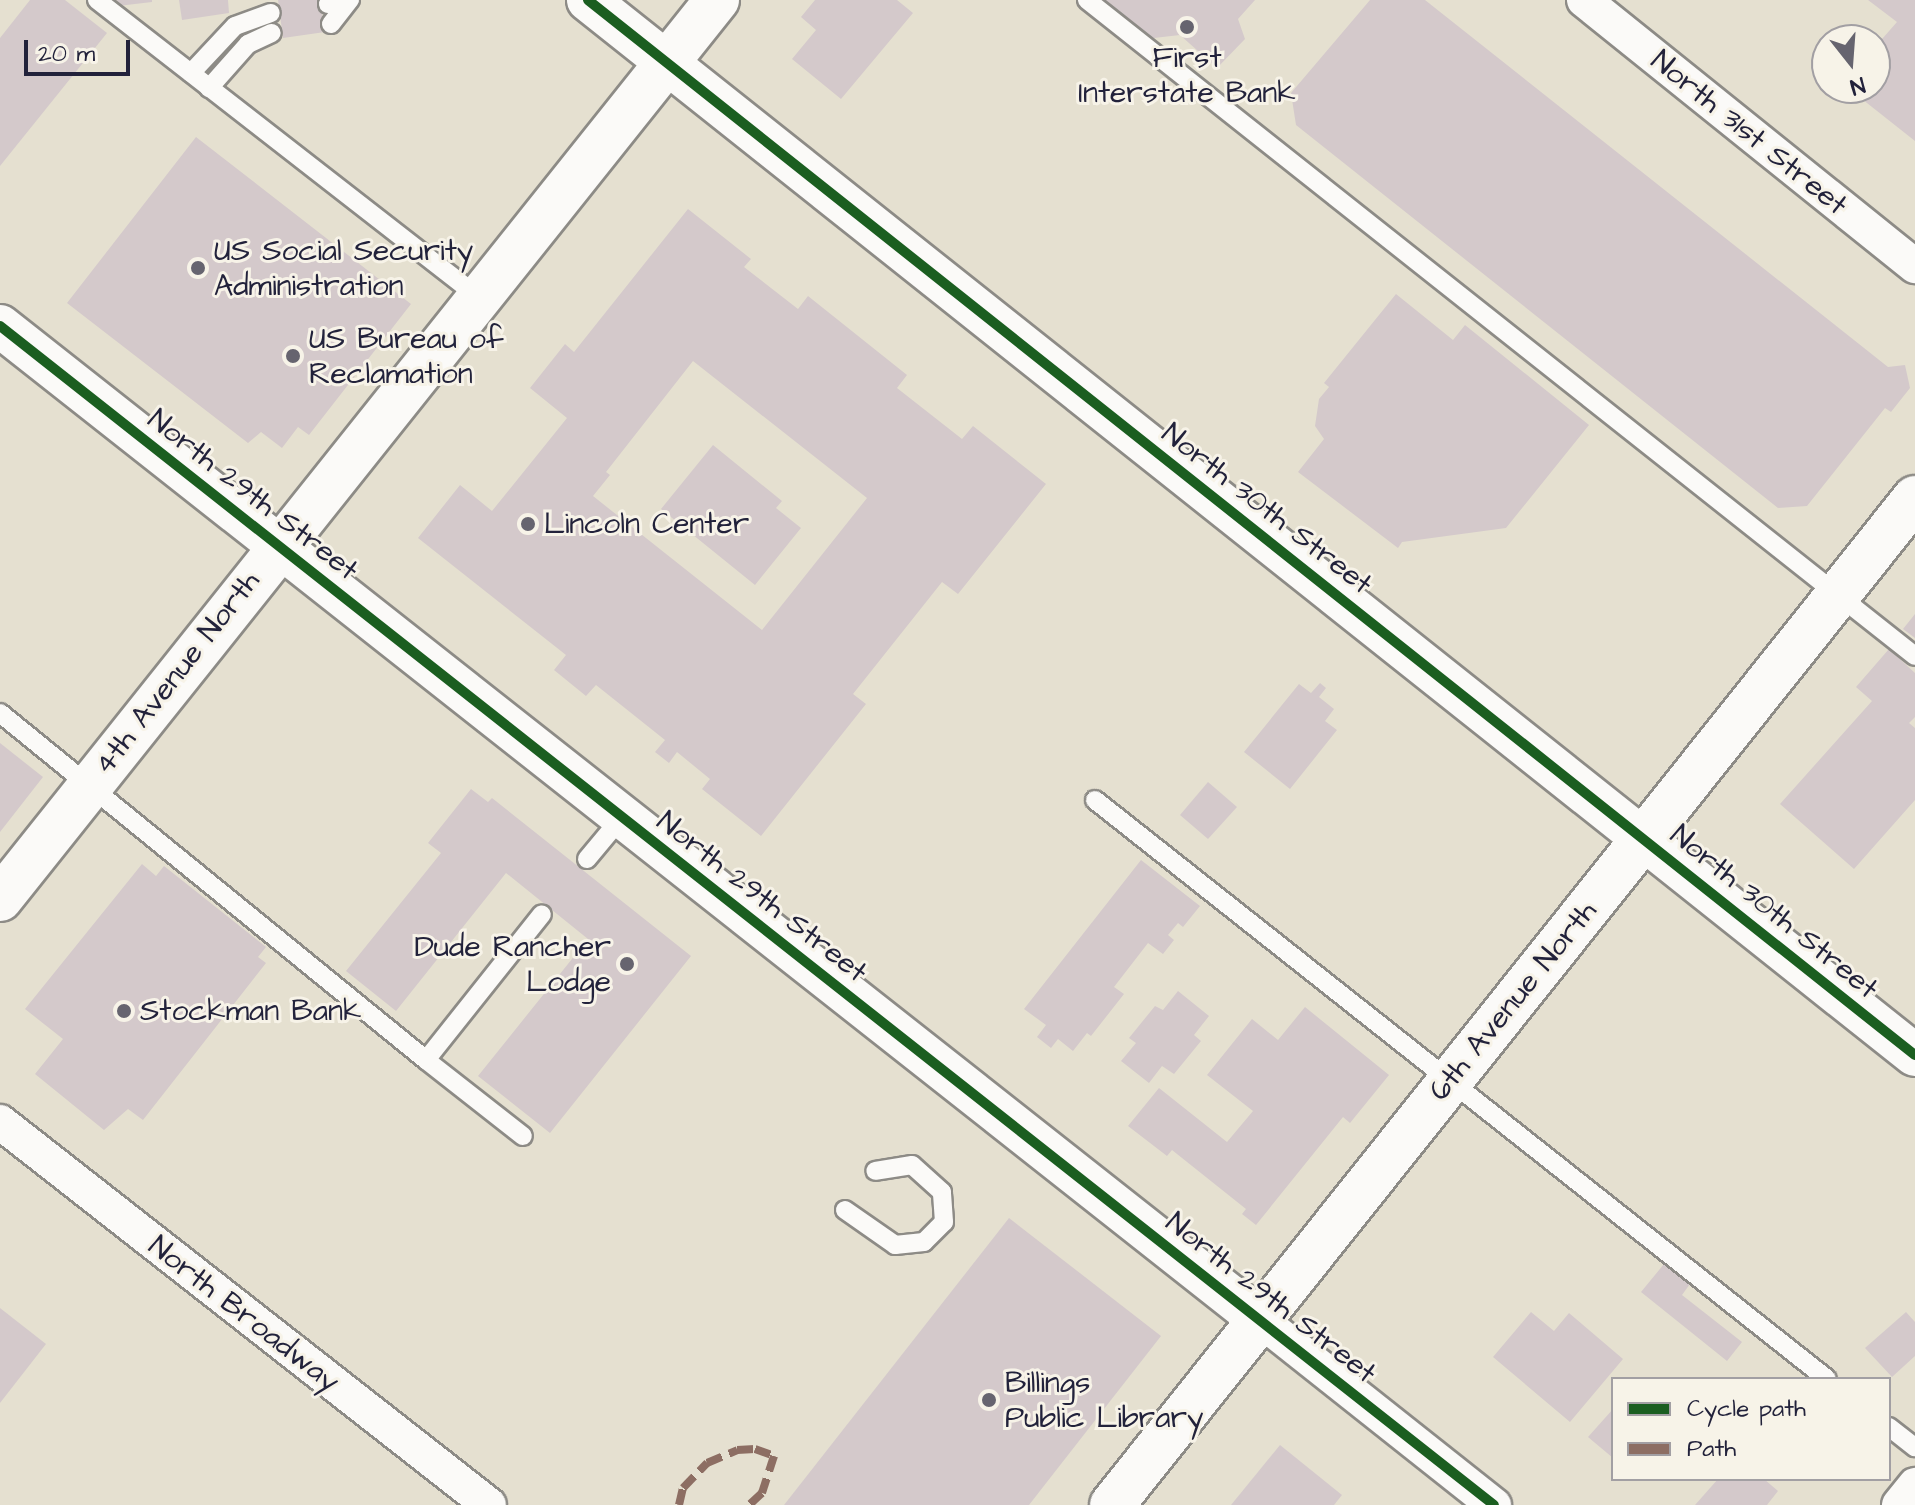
<!DOCTYPE html>
<html>
<head>
<meta charset="utf-8">
<style>
	body { margin:0 }
	#map { position:relative; width:1915px; height:1505px; overflow:hidden; background:#e5e0d0; font-family:"Architects Daughter",sans-serif }
	div>[style] { position:absolute }
	[style*='--x'] { left:calc(var(--x)*1px); top:calc(var(--y)*1px); width:calc(var(--w)*1px); rotate:calc(var(--a)*1deg) }
	.building>* { inset:0; background:#d4c9cb }
	.roads { filter:drop-shadow(2px 0 #8d8b86) drop-shadow(-2px 0 #8d8b86) drop-shadow(0 2px #8d8b86) drop-shadow(0 -2px #8d8b86) }
	.service>* { height:18px; margin:-9px; padding:0 9px; transform-origin:9px; border-radius:9px; background:#fbfaf8 }
	.minor>* { height:34px; margin:-17px; padding:0 17px; transform-origin:17px; border-radius:17px; background:#fbfaf8 }
	.tertiary>* { height:42px; margin:-21px; padding:0 21px; transform-origin:21px; border-radius:21px; background:#fbfaf8 }
	.primary>* { height:44px; margin:-22px; padding:0 22px; transform-origin:22px; border-radius:22px; background:#fbfaf8 }
	.quiet>* { height:8px; margin-top:-4px; transform-origin:0; background:repeating-linear-gradient(90deg,#8d6e63 0 16px,transparent 0 24px) }
	.cycleway>* { height:10px; margin:-5px; padding:0 5px; transform-origin:5px; border-radius:5px; background:#1b5e20 }
	.dots>* { width:22px; height:22px; translate:-50% -50%; box-sizing:border-box; border:4px solid #f7f3e8; border-radius:50% }
	span { translate:-50% -50%; white-space:nowrap; text-align:center; line-height:1.15; -webkit-text-stroke:6px #f7f3e8; paint-order:stroke }
	.poi-label { font-size:30px; color:#22223b }
	.left { translate:0 -50%; text-align:left }
	.right { translate:-100% -50%; text-align:right }
	.street-label { font-size:30px; color:#22223b }
	.legend { position:absolute; left:1611px; top:1377px; width:280px; height:104px; box-sizing:border-box; background:#f7f3e8; border:2px solid #a29fa3; margin:0; padding:10px 14px; list-style:none; font-size:24px; color:#22223b }
	.legend li { display:flex; align-items:center; gap:16px; height:40px }
	.legend b { width:40px; border:2px solid #a29fa3 }
	.north { position:absolute; left:1811px; top:24px; width:80px; height:80px; box-sizing:border-box; background:#f7f3e8; border:2px solid #a29fa3; border-radius:50%; rotate:163deg; font-size:22px; font-weight:700; line-height:32px; text-align:center; color:#22223b }
	.north::after { content:''; display:block; margin:auto; width:28px; height:36px; background:#66646f; clip-path:polygon(50% 0,100% 100%,50% 72%,0 100%) }
	.scale { position:absolute; left:24px; top:40px; width:106px; height:36px; box-sizing:border-box; border:4px solid #22223b; border-top:0; padding-left:10px; font-size:24px; line-height:28px; white-space:nowrap; color:#22223b; -webkit-text-stroke:6px #f7f3e8; paint-order:stroke }
</style>
</head>
<body>
<div id="map">
	<div class="building">
		<div style="clip-path:polygon(30px 0,65px 0,107px 33px,0 166px,0 38px)"></div>
		<div style="clip-path:polygon(117px 0,152px 0,152px 2px,118px 6px)"></div>
		<div style="clip-path:polygon(179px 0,228px 0,229px 13px,182px 20px)"></div>
		<div style="clip-path:polygon(278px 0,320px 0,325px 32px,283px 38px)"></div>
		<div style="clip-path:polygon(815px 0,897px 0,913px 13px,841px 99px,792px 59px,816px 30px,801px 17px)"></div>
		<div style="clip-path:polygon(1102px 0,1255px 0,1238px 19px,1245px 39px,1217px 68px,1180px 35px,1145px 39px)"></div>
		<div style="clip-path:polygon(1370px 0,1425px 0,1888px 367px,1905px 365px,1910px 388px,1891px 412px,1885px 408px,1807px 506px,1778px 508px,1296px 125px,1291px 93px)"></div>
		<div style="clip-path:polygon(1868px 0,1915px 0,1915px 141px,1848px 88px,1875px 88px,1875px 47px,1897px 22px)"></div>
		<div style="clip-path:polygon(196px 137px,411px 304px,309px 435px,298px 427px,282px 448px,261px 432px,248px 443px,67px 303px)"></div>
		<div style="clip-path:polygon(evenodd,688px 209px,751px 259px,744px 267px,798px 309px,808px 296px,907px 375px,897px 388px,962px 439px,973px 426px,1046px 484px,958px 594px,942px 582px,853px 694px,866px 704px,761px 836px,702px 789px,710px 779px,677px 752px,669px 763px,655px 752px,665px 740px,596px 685px,586px 696px,554px 670px,566px 655px,418px 538px,460px 485px,492px 511px,567px 418px,530px 388px,565px 344px,574px 352px,688px 209px,693px 361px,867px 498px,762px 630px,593px 496px,610px 475px,606px 472px,693px 361px)"></div>
		<div style="clip-path:polygon(1396px 294px,1453px 340px,1465px 325px,1589px 425px,1506px 528px,1402px 542px,1398px 548px,1298px 472px,1324px 439px,1315px 426px,1319px 399px,1329px 387px,1324px 383px)"></div>
		<div style="clip-path:polygon(713px 445px,782px 501px,776px 508px,801px 528px,755px 585px,661px 509px)"></div>
		<div style="clip-path:polygon(1915px 614px,1915px 638px,1903px 629px)"></div>
		<div style="clip-path:polygon(1889px 649px,1915px 673px,1915px 717px,1909px 723px,1915px 728px,1915px 800px,1854px 869px,1780px 804px,1872px 701px,1856px 687px)"></div>
		<div style="clip-path:polygon(1320px 683px,1326px 688px,1319px 697px,1334px 709px,1325px 721px,1337px 730px,1290px 789px,1244px 752px,1299px 684px,1311px 693px)"></div>
		<div style="clip-path:polygon(0 743px,43px 777px,0 832px)"></div>
		<div style="clip-path:polygon(1208px 782px,1237px 807px,1208px 839px,1180px 815px)"></div>
		<div style="clip-path:polygon(471px 789px,488px 802px,492px 798px,691px 956px,550px 1133px,478px 1076px,588px 939px,506px 873px,396px 1011px,346px 971px,441px 853px,428px 843px)"></div>
		<div style="clip-path:polygon(1141px 860px,1200px 906px,1183px 927px,1178px 923px,1168px 935px,1174px 940px,1163px 954px,1148px 943px,1114px 987px,1124px 994px,1091px 1036px,1087px 1033px,1073px 1051px,1058px 1039px,1051px 1048px,1037px 1037px,1046px 1025px,1024px 1009px)"></div>
		<div style="clip-path:polygon(142px 864px,156px 876px,164px 866px,266px 947px,258px 957px,266px 963px,143px 1120px,128px 1109px,104px 1130px,35px 1074px,63px 1039px,25px 1009px)"></div>
		<div style="clip-path:polygon(1178px 991px,1209px 1016px,1194px 1035px,1201px 1041px,1174px 1074px,1162px 1066px,1149px 1083px,1121px 1061px,1136px 1043px,1129px 1038px,1155px 1006px,1163px 1010px)"></div>
		<div style="clip-path:polygon(1305px 1007px,1389px 1075px,1350px 1123px,1343px 1117px,1256px 1225px,1242px 1214px,1246px 1209px,1172px 1150px,1167px 1156px,1128px 1126px,1159px 1088px,1227px 1142px,1253px 1111px,1207px 1075px,1252px 1019px,1278px 1040px)"></div>
		<div style="clip-path:polygon(1009px 1218px,1161px 1336px,1029px 1505px,784px 1505px)"></div>
		<div style="clip-path:polygon(1664px 1264px,1690px 1284px,1682px 1295px,1742px 1342px,1727px 1361px,1641px 1292px)"></div>
		<div style="clip-path:polygon(0 1308px,46px 1344px,0 1403px)"></div>
		<div style="clip-path:polygon(1531px 1312px,1554px 1331px,1569px 1313px,1623px 1359px,1570px 1422px,1493px 1357px)"></div>
		<div style="clip-path:polygon(1906px 1312px,1915px 1322px,1915px 1356px,1892px 1377px,1865px 1348px)"></div>
		<div style="clip-path:polygon(1613px 1409px,1613px 1458px,1588px 1437px)"></div>
		<div style="clip-path:polygon(1280px 1445px,1342px 1495px,1334px 1505px,1231px 1505px)"></div>
		<div style="clip-path:polygon(1718px 1479px,1764px 1479px,1778px 1491px,1767px 1505px,1695px 1505px)"></div>
	</div>
	<div class="roads">
		<div class="service">
			<div style="--x:97;--y:0;--w:483;--a:37.9"></div>
			<div style="--x:1087;--y:0;--w:1056;--a:38.39"></div>
			<div style="--x:328;--y:4;--w:5;--a:-53"></div>
			<div style="--x:331;--y:24;--w:31;--a:-52"></div>
			<div style="--x:191;--y:73;--w:64;--a:-46.9"></div>
			<div style="--x:235;--y:26;--w:38;--a:-20"></div>
			<div style="--x:209;--y:88;--w:59;--a:-48.4"></div>
			<div style="--x:248;--y:44;--w:26;--a:-25"></div>
			<div style="--x:0;--y:713;--w:549;--a:39.16"></div>
			<div style="--x:426;--y:1060;--w:186;--a:-51.5"></div>
			<div style="--x:1095;--y:800;--w:933;--a:38.34"></div>
			<div style="--x:587;--y:859;--w:55;--a:-50.2"></div>
			<div style="--x:426;--y:1060;--w:123;--a:38.1"></div>
			<div style="--x:845;--y:1210;--w:61;--a:35"></div>
			<div style="--x:895;--y:1245;--w:29;--a:-6"></div>
			<div style="--x:924;--y:1242;--w:28;--a:-45"></div>
			<div style="--x:944;--y:1222;--w:30;--a:-94"></div>
			<div style="--x:942;--y:1192;--w:40;--a:-138"></div>
			<div style="--x:912;--y:1165;--w:37;--a:171"></div>
			<div style="--x:1889;--y:1427;--w:33;--a:38"></div>
		</div>
		<div class="minor">
			<div style="--x:1584;--y:0;--w:425;--a:38.8"></div>
			<div style="--x:0;--y:1122;--w:621;--a:38.07"></div>
			<div style="--x:1259;--y:1319;--w:300;--a:38.4"></div>
			<div style="--x:1899;--y:1505;--w:26;--a:-51"></div>
		</div>
		<div class="tertiary">
			<div style="--x:588;--y:0;--w:1695;--a:38.49"></div>
			<div style="--x:0;--y:326;--w:1603;--a:38.26"></div>
		</div>
		<div class="primary">
			<div style="--x:0;--y:899;--w:1150;--a:-51.43"></div>
			<div style="--x:1112;--y:1505;--w:1288;--a:-51.43"></div>
		</div>
	</div>
	<div class="quiet">
		<div style="--x:679;--y:1505;--w:17;--a:-77"></div>
		<div style="--x:683;--y:1488;--w:35;--a:-46"></div>
		<div style="--x:707;--y:1463;--w:33;--a:-23"></div>
		<div style="--x:737;--y:1450;--w:18;--a:-3"></div>
		<div style="--x:755;--y:1449;--w:20;--a:20"></div>
		<div style="--x:774;--y:1456;--w:39;--a:108"></div>
		<div style="--x:762;--y:1493;--w:18;--a:137"></div>
	</div>
	<div class="cycleway">
		<div style="--x:588;--y:0;--w:1695;--a:38.49"></div>
		<div style="--x:0;--y:326;--w:1903;--a:38.28"></div>
	</div>
	<div class="dots">
		<div style="left:1187px;top:27px;background:#66646f"></div>
		<div style="left:198px;top:268px;background:#66646f"></div>
		<div style="left:293px;top:356px;background:#66646f"></div>
		<div style="left:528px;top:524px;background:#66646f"></div>
		<div style="left:627px;top:964px;background:#66646f"></div>
		<div style="left:124px;top:1011px;background:#66646f"></div>
		<div style="left:989px;top:1400px;background:#66646f"></div>
	</div>
	<div class="poi-label">
		<span style="left:1187px;top:75px">First<br>Interstate Bank</span>
		<span class="left" style="left:214px;top:268px">US Social Security<br>Administration</span>
		<span class="left" style="left:309px;top:356px">US Bureau of<br>Reclamation</span>
		<span class="left" style="left:544px;top:524px">Lincoln Center</span>
		<span class="right" style="left:611px;top:964px">Dude Rancher<br>Lodge</span>
		<span class="left" style="left:140px;top:1011px">Stockman Bank</span>
		<span class="left" style="left:1005px;top:1400px">Billings<br>Public Library</span>
	</div>
	<div class="street-label">
		<span style="left:1749px;top:133px;rotate:39deg">North 31st Street</span>
		<span style="left:253px;top:495px;rotate:38deg">North 29th Street</span>
		<span style="left:1267px;top:509px;rotate:38deg">North 30th Street</span>
		<span style="left:177px;top:673px;rotate:-52deg">4th Avenue North</span>
		<span style="left:762px;top:897px;rotate:38deg">North 29th Street</span>
		<span style="left:1774px;top:912px;rotate:39deg">North 30th Street</span>
		<span style="left:1513px;top:1001px;rotate:-51deg">6th Avenue North</span>
		<span style="left:1271px;top:1298px;rotate:38deg">North 29th Street</span>
		<span style="left:244px;top:1314px;rotate:38deg">North Broadway</span>
	</div>
	<ul class="legend">
	<li><b style="height:10px;background:#1b5e20"></b>Cycle path</li>
	<li><b style="height:10px;background:#8d6e63"></b>Path</li>
	</ul>
	<div class="north">N</div>
	<div class="scale">20 m</div>
</div>
</body>
</html>
